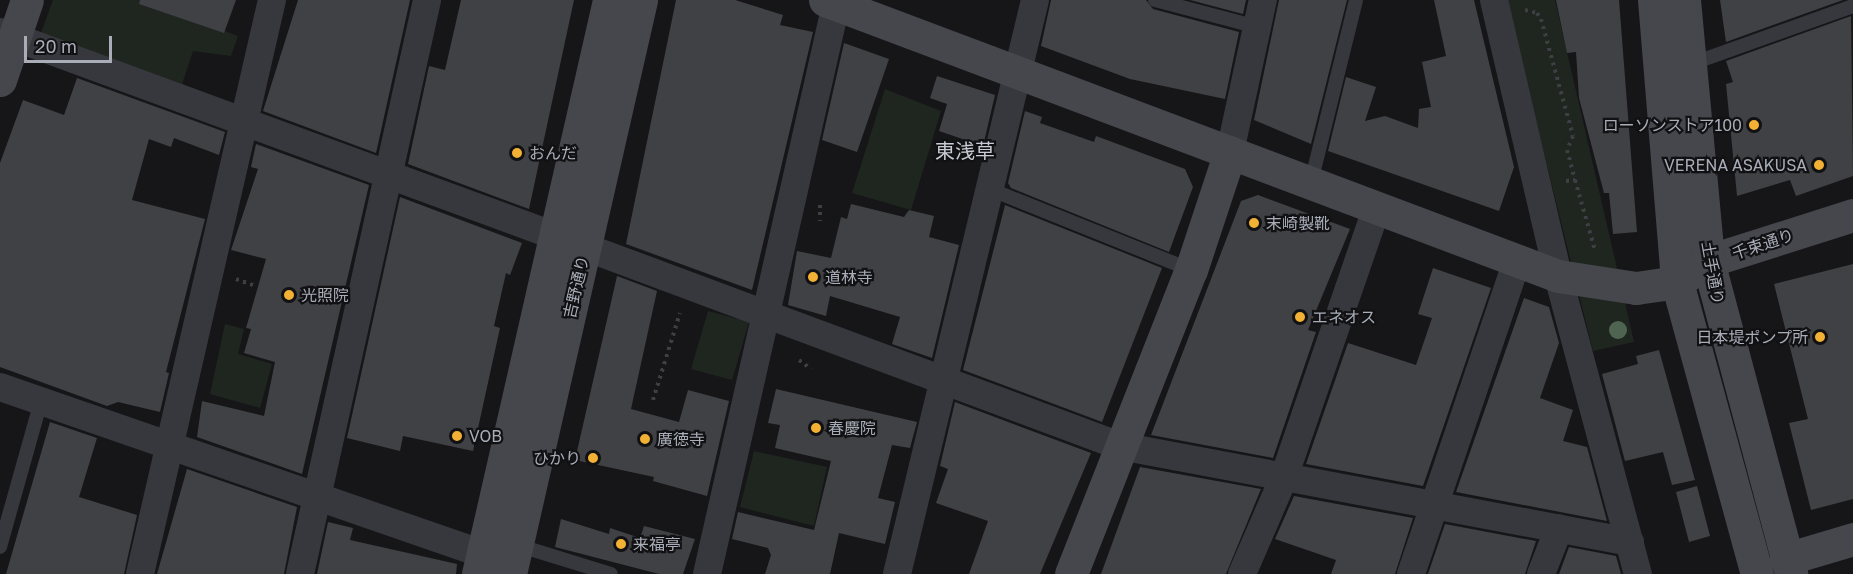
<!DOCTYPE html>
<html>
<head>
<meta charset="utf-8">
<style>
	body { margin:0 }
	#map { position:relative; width:1853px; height:574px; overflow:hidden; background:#161618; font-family:"Golos Text","Noto Sans JP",sans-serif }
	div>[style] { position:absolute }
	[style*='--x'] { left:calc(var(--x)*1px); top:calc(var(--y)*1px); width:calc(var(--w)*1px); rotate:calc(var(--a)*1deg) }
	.green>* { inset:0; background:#1e261f }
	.building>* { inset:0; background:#404145 }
	.path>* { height:4px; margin-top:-2px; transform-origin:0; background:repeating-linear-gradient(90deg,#3d3f44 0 3px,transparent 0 7.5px) }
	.lane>* { height:14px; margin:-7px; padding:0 7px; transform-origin:7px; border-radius:7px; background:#37383d }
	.street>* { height:28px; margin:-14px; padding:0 14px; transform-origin:14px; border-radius:14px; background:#37383d }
	.secondary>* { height:33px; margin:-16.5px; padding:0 16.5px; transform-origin:16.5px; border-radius:16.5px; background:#45474d }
	.trees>* { width:18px; height:18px; margin:-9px; border-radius:50%; background:#506452 }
	.dots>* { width:16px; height:16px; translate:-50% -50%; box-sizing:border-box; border:3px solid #111113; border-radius:50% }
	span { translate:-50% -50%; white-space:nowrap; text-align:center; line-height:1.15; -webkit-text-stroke:4.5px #111113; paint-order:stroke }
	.poi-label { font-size:16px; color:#a8adb8 }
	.right { translate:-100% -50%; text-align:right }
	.left { translate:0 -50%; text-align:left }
	.street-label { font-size:16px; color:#a8adb8 }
	.quarter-label { font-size:20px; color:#c9ccd4 }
	.scale { position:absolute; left:24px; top:36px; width:88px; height:27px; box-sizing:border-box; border:3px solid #a8adb8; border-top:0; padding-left:8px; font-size:18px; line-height:21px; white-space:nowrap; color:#a8adb8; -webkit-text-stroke:4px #111113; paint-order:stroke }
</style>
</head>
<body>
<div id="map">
	<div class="green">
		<div style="clip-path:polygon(53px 0,143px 0,238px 36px,231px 56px,193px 51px,182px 84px,41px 33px)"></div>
		<div style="clip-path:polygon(1506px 0,1555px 0,1634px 342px,1593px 351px)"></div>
		<div style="clip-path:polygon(885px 89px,941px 111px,911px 210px,852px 193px)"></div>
		<div style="clip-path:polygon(708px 311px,749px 322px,732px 380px,691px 369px)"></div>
		<div style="clip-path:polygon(225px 324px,244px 329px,238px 354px,272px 364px,260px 408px,210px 394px)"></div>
		<div style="clip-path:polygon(754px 451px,827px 467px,814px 526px,740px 507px)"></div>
	</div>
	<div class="building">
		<div style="clip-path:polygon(140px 0,236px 0,224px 33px,139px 4px)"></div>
		<div style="clip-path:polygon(298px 0,410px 0,376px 153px,263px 111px)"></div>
		<div style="clip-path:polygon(461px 0,574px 0,529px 209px,408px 164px,429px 66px,445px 70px)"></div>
		<div style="clip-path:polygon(676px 0,735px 0,783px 15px,780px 25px,813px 32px,752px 290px,626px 244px)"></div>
		<div style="clip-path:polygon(1051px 0,1146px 0,1153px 9px,1239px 32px,1225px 99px,1130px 79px,1041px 46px)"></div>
		<div style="clip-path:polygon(1190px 0,1246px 0,1243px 14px)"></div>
		<div style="clip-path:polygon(1279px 0,1347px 0,1311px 144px,1254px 120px)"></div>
		<div style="clip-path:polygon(1434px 0,1474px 0,1514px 167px,1499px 211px,1328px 151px,1346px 77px,1376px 87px,1365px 121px,1385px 116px,1418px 128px,1419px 109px,1431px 107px,1422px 62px,1446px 56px)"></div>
		<div style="clip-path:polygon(1556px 0,1619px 0,1637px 232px,1613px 234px,1609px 193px,1604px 193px,1579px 98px,1576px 52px,1567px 53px)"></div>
		<div style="clip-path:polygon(1720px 0,1843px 0,1726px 42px)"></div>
		<div style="clip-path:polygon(1851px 16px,1853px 176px,1796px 196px,1790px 180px,1737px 196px,1726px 84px,1733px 82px,1726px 61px)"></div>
		<div style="clip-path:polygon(844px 43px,889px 59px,857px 152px,822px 140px)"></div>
		<div style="clip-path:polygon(937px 76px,995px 95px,983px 146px,939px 131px,947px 104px,930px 98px)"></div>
		<div style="clip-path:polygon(77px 78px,225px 132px,219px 155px,174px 138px,171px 147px,149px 139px,132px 200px,205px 219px,166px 372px,169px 373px,160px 412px,118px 402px,107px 406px,0 367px,0 163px,23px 100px,64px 115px)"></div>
		<div style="clip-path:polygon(1025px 111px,1042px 117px,1040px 123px,1094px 142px,1096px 136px,1185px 169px,1193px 187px,1169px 252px,1011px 188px,1008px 183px)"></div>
		<div style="clip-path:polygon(256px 144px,369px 185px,302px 474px,197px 437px,202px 401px,264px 416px,275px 362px,244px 353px,251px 329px,246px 328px,266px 259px,231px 250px,258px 169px,251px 167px)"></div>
		<div style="clip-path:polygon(1258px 195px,1350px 229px,1308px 330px,1316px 332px,1273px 458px,1151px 435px,1241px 201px)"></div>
		<div style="clip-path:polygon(400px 197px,522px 243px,510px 275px,506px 273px,494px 326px,500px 328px,473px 451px,403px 436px,400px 451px,347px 438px)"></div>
		<div style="clip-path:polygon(851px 204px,904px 217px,909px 210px,934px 216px,929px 237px,959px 245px,932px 358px,892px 344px,900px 317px,830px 296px,826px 316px,788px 305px,797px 251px,831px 258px,841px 217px,847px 219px)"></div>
		<div style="clip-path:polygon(1005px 205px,1162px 268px,1102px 422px,963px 370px)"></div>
		<div style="clip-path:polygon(1853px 264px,1853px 499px,1811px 510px,1789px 423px,1808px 419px,1774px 284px)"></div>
		<div style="clip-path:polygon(1433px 268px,1491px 288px,1423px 486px,1306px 464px,1348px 343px,1416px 365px,1432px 318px,1418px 314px)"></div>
		<div style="clip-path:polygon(617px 276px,657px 291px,631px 409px,679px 422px,688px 390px,729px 401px,707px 496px,653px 481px,654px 477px,575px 460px)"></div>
		<div style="clip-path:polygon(1524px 298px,1549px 307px,1559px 343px,1540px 398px,1573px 410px,1563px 441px,1587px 447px,1607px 521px,1456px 492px)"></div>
		<div style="clip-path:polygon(1659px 350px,1695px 480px,1672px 485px,1663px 452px,1625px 461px,1602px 374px,1638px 364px,1636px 356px)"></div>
		<div style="clip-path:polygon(776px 389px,917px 422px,910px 448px,892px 445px,878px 498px,895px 502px,885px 544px,839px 533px,830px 574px,765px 574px,771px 555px,768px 548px,732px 539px,738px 512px,814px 530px,831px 461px,775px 448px,780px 425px,768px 423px)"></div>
		<div style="clip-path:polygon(955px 402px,1091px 453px,1040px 574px,969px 574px,988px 521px,936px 503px,948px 469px,940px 466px)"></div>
		<div style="clip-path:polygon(50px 422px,97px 438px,79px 497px,137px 515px,124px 574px,6px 574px)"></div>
		<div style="clip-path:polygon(1140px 467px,1261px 489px,1226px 574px,1101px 574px)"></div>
		<div style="clip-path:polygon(187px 469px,297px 507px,284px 574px,157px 574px)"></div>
		<div style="clip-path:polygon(1697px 486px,1710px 536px,1689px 542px,1676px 492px)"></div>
		<div style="clip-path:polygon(1294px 496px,1413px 518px,1395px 574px,1331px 574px,1336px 560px,1275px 539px)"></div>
		<div style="clip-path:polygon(561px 519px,609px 534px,610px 528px,640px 538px,644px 526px,695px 539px,683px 574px,659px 574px,555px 547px)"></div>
		<div style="clip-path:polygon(328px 522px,353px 528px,350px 540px,457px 564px,456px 574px,317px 574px)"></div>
		<div style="clip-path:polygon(1445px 524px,1536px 541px,1525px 574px,1428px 574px)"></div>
		<div style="clip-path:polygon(1569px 547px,1616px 556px,1621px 574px,1559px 574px)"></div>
	</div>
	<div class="path">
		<div style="--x:1525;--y:10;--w:12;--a:14"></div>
		<div style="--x:1537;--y:13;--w:7;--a:56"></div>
		<div style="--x:1541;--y:19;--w:121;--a:74.7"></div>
		<div style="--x:1573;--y:136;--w:15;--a:113"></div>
		<div style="--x:1567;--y:150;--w:31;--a:75"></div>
		<div style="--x:1566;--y:181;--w:9;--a:-6"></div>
		<div style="--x:1575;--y:180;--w:73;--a:74.1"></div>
		<div style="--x:820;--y:205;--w:16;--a:90"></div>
		<div style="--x:236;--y:279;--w:20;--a:20"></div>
		<div style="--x:799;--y:360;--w:15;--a:37"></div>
		<div style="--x:653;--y:400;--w:91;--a:-72.8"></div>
	</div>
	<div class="lane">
		<div style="--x:1155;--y:0;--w:106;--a:14.8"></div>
		<div style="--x:1691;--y:64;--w:172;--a:-19.7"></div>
		<div style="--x:1311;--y:182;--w:187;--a:-76.1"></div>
		<div style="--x:992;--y:190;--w:214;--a:21.9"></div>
		<div style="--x:517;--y:545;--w:98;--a:17.1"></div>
		<div style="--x:0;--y:547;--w:152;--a:-74.3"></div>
	</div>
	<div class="street">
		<div style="--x:1494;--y:0;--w:283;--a:76.9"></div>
		<div style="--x:1558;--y:276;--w:309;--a:75"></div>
		<div style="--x:0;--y:32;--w:591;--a:20.18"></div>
		<div style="--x:1230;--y:152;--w:156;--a:-77.8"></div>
		<div style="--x:585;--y:247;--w:571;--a:20.4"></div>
		<div style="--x:1120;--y:446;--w:519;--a:10.66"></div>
		<div style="--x:0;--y:387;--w:511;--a:19.07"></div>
		<div style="--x:140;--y:574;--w:589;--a:-77.05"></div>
		<div style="--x:300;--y:574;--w:588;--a:-77.52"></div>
		<div style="--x:707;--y:574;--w:589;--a:-77.24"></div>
		<div style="--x:897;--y:574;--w:590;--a:-76.48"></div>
		<div style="--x:1242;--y:574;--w:106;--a:-66.6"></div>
		<div style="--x:1284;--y:477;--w:286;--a:-71"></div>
		<div style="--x:1411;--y:574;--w:330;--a:-71.3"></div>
		<div style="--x:1541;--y:574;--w:49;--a:-68.6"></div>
	</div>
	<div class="secondary">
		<div style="--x:825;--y:0;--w:783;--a:20.63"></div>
		<div style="--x:1558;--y:276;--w:79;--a:8.7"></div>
		<div style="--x:1636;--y:288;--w:41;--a:-8.3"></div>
		<div style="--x:1677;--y:282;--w:37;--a:-34"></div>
		<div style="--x:1708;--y:261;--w:152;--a:-17.6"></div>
		<div style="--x:1654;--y:0;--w:283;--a:85.3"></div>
		<div style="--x:1677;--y:282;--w:303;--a:74.7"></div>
		<div style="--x:1684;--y:0;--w:262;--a:84.7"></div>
		<div style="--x:1708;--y:261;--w:324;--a:75.1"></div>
		<div style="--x:0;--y:80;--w:84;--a:-71.4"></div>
		<div style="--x:1786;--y:559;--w:70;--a:-16.6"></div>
		<div style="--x:478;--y:574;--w:589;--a:-77.14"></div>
		<div style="--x:510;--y:574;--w:589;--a:-77.14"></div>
		<div style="--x:1071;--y:574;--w:327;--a:-68.5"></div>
		<div style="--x:1191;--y:270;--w:124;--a:-71.7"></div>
	</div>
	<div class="trees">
		<div style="left:1618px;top:330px"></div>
	</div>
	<div class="dots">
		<div style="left:1754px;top:125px;background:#f2b134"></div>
		<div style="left:517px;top:153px;background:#f2b134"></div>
		<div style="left:1819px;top:165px;background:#f2b134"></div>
		<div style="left:1254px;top:223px;background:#f2b134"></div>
		<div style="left:813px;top:277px;background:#f2b134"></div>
		<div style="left:289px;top:295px;background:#f2b134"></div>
		<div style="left:1300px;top:317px;background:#f2b134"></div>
		<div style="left:1820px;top:337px;background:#f2b134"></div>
		<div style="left:816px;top:428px;background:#f2b134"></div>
		<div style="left:457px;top:436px;background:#f2b134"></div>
		<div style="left:645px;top:439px;background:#f2b134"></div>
		<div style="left:593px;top:458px;background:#f2b134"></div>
		<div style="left:621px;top:544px;background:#f2b134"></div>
	</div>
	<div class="poi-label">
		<span class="right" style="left:1742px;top:125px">ローソンストア100</span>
		<span class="left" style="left:529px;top:153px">おんだ</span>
		<span class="right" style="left:1807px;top:165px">VERENA ASAKUSA</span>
		<span class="left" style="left:1266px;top:223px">末崎製靴</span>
		<span class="left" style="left:825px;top:277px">道林寺</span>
		<span class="left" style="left:301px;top:295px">光照院</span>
		<span class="left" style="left:1312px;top:317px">エネオス</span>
		<span class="right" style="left:1808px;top:337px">日本堤ポンプ所</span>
		<span class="left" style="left:828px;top:428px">春慶院</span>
		<span class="left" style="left:469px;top:436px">VOB</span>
		<span class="left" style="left:657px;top:439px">廣徳寺</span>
		<span class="right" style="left:581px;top:458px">ひかり</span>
		<span class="left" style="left:633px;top:544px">来福亭</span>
	</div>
	<div class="street-label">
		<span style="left:1763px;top:244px;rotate:-18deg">千束通り</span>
		<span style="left:1713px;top:273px;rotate:80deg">土手通り</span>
		<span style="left:576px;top:287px;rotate:-77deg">吉野通り</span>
	</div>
	<div class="quarter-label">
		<span style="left:965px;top:150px">東浅草</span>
	</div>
	<div class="scale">20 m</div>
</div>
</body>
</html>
